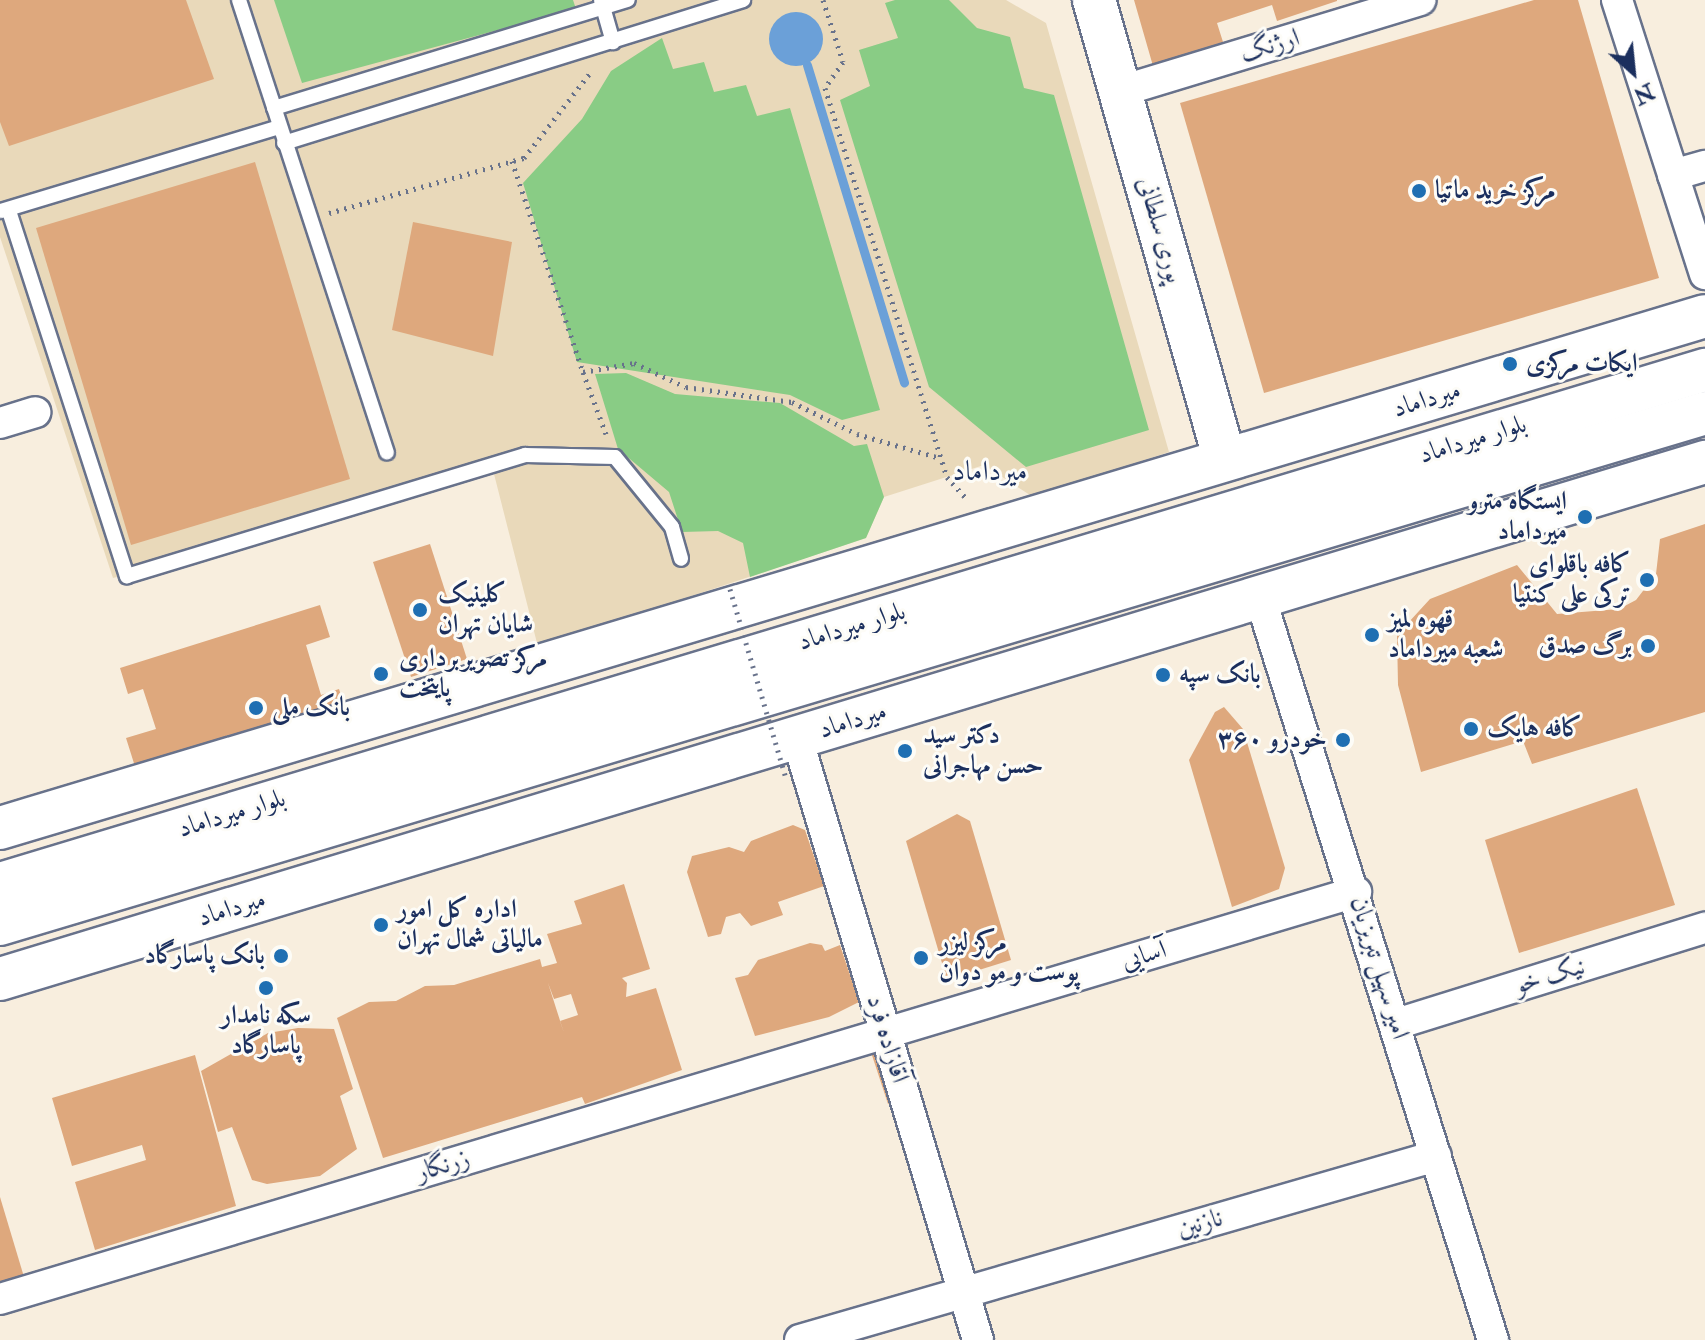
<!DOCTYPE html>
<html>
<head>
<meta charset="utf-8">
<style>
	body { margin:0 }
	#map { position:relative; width:1705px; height:1340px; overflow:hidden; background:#f8eede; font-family:"IM FELL Double Pica",Amiri,serif }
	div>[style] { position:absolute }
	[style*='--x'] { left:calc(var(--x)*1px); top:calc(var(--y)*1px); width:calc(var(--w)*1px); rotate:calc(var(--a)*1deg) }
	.built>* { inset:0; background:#e9d9ba }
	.green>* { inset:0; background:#89cc85 }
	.water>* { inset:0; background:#6ba0d8 }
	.round { border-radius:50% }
	.stream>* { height:9px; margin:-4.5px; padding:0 4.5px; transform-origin:4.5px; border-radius:4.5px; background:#6ba0d8 }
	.building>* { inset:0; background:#dea87d }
	.path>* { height:5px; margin-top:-2.5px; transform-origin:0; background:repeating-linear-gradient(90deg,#68728b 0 2px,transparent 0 8px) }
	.roads { filter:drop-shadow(2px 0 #68728b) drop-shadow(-2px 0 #68728b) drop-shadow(0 2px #68728b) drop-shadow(0 -2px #68728b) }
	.lane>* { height:14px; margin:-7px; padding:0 7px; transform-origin:7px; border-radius:7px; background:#fff }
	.street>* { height:30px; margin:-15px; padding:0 15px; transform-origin:15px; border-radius:15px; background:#fff }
	.secondary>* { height:42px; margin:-21px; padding:0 21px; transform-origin:21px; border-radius:21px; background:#fff }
	.path-bridge>* { height:5px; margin-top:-2.5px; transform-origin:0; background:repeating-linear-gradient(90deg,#68728b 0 2px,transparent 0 8px) }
	.dots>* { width:22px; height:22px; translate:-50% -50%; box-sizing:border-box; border:4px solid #fdfcf7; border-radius:50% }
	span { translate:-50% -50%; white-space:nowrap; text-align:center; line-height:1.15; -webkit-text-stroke:6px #fdfcf7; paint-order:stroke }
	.street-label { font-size:26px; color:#1b2f5e }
	.poi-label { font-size:26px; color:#1b2f5e; font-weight:700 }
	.left { translate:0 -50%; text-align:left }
	.right { translate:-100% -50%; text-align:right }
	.neighbourhood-label { font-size:28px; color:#1b2f5e }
	.north { position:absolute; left:1593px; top:32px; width:80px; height:80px; -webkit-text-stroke:6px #fdfcf7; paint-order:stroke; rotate:153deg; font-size:22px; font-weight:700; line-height:32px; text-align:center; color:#1b2f5e }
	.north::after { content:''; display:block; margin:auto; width:28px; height:36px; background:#1b2f5e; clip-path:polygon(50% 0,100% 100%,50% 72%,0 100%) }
</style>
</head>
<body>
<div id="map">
	<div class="built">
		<div style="clip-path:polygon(0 0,1006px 0,1046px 23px,1169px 452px,1033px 497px,984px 465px,884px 497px,866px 538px,538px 647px,494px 474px,113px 578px,0 237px)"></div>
	</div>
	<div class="green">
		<div style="clip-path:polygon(274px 0,573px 0,576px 9px,302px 83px)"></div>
		<div style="clip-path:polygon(895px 0,949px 0,977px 28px,1010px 37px,1024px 88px,1054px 95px,1149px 430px,1026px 467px,929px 387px,840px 100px,870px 86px,859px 50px,898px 38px,885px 3px)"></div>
		<div style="clip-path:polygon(662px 38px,673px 69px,704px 62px,714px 92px,746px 85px,757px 116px,790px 108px,880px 410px,842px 420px,790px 395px,577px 362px,523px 183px,582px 119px,611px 71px)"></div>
		<div style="clip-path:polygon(626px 373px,675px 394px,780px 403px,854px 446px,867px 444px,884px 497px,866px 538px,750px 577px,743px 543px,718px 531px,682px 532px,669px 492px,618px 449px,595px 374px)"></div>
	</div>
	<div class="water">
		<div class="round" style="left:769px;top:12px;width:54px;height:54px"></div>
	</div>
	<div class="stream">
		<div style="--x:807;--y:65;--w:332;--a:73"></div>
	</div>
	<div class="building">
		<div style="clip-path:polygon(0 0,186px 0,214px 79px,9px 146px,0 122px)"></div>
		<div style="clip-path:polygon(1134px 0,1337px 0,1337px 1px,1277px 21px,1272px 5px,1217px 23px,1223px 42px,1153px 66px)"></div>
		<div style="clip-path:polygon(1534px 0,1578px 0,1659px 278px,1264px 393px,1180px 103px)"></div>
		<div style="clip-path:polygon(255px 162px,350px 479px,131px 545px,36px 228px)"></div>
		<div style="clip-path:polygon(413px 222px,512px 242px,493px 356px,392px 330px)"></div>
		<div style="clip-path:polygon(1705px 524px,1705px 712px,1532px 764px,1523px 741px,1421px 772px,1398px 685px,1397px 635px,1430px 599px,1517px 565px,1557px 614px,1619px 609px,1636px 600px,1656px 574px,1660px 539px)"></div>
		<div style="clip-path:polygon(430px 544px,467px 659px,411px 677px,373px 562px)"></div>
		<div style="clip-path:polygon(320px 605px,330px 637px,306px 645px,321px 695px,339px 689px,346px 711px,138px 776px,126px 738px,156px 729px,143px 689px,128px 694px,120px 668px)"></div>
		<div style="clip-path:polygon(1224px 707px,1243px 729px,1285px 868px,1279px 889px,1232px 907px,1189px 760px,1215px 712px)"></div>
		<div style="clip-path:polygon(1637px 788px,1675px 905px,1519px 953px,1485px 840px)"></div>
		<div style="clip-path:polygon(957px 814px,970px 821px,1011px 960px,947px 980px,906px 841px)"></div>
		<div style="clip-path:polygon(793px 825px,805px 830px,824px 886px,778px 902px,783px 915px,751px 926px,740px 913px,726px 917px,721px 934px,708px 937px,687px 872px,692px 856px,729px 847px,744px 852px,751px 841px)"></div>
		<div style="clip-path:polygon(evenodd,624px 884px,650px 969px,622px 978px,627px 983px,626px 997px,656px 988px,682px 1070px,585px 1104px,582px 1097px,383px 1158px,337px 1018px,369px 1002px,396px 1001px,425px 986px,454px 985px,540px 959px,542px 967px,557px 963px,547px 934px,582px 924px,574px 901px,624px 884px,548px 983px,554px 999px,571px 994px,578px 1015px,560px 1021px,564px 1033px,548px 983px)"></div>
		<div style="clip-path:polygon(810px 943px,822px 945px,825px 951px,840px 945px,859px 1002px,829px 1017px,755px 1036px,735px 978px,748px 975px,758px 960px)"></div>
		<div style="clip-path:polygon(298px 1028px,334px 1029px,353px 1089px,340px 1096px,357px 1149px,320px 1176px,267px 1184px,252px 1180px,232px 1127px,218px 1132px,201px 1071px,268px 1033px)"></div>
		<div style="clip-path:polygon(886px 1034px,905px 1099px,888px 1104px,867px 1040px)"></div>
		<div style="clip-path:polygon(195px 1055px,236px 1206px,95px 1250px,75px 1182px,146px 1160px,142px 1145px,72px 1166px,52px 1098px)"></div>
		<div style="clip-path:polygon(0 1197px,24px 1277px,0 1284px)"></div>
	</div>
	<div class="path">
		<div style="--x:823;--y:0;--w:65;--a:72.1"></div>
		<div style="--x:843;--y:62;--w:32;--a:125"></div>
		<div style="--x:825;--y:88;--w:408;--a:72.6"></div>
		<div style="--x:947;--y:477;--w:30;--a:48"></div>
		<div style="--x:512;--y:161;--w:223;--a:71.4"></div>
		<div style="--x:329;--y:213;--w:203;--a:-15.8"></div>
		<div style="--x:524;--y:158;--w:108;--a:-52.2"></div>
		<div style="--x:606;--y:434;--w:66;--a:-110.4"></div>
		<div style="--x:583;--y:372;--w:52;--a:-10"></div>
		<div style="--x:634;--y:363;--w:57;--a:24.8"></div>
		<div style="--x:686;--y:387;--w:107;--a:8.1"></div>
		<div style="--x:792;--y:402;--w:72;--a:26.2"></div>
		<div style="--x:857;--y:434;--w:86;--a:16.1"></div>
	</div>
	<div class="roads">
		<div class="lane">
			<div style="--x:239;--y:0;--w:476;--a:71.9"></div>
			<div style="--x:601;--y:0;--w:44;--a:74.1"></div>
			<div style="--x:274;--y:108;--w:370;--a:-17"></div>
			<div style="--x:284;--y:143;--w:481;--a:-17.3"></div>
			<div style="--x:1;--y:211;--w:291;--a:-16.8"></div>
			<div style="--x:9;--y:211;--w:384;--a:72.1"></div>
			<div style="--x:127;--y:576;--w:416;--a:-16.9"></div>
			<div style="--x:525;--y:455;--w:90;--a:1.3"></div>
			<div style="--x:615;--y:457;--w:90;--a:50.8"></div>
			<div style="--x:672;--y:527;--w:33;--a:74"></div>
		</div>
		<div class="street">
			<div style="--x:1617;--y:0;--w:288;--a:72.2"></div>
			<div style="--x:1121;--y:91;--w:313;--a:-16.9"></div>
			<div style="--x:1673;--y:175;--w:33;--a:-16"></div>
			<div style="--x:0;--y:423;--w:37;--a:-17"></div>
			<div style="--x:1260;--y:597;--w:779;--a:72.59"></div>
			<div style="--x:797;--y:738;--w:629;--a:73.27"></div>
			<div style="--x:1396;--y:1024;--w:324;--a:-17.3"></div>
			<div style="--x:0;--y:1299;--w:1416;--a:-16.71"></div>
			<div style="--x:800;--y:1340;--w:662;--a:-16.14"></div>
		</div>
		<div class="secondary">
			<div style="--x:1094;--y:0;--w:478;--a:74.1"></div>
			<div style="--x:0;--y:828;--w:1780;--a:-16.71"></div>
			<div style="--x:0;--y:884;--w:1781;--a:-16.78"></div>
			<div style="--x:0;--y:924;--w:1780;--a:-16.68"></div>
			<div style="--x:0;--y:979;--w:1782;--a:-16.87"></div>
		</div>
	</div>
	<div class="path-bridge">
		<div style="--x:730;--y:589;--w:200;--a:73.5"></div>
	</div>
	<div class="dots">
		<div style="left:1419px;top:191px;background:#1f6fb2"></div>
		<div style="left:1510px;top:364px;background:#1f6fb2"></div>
		<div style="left:1585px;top:517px;background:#1f6fb2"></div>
		<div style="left:1647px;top:580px;background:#1f6fb2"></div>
		<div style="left:420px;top:610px;background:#1f6fb2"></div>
		<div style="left:1372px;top:635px;background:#1f6fb2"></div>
		<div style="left:1648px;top:646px;background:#1f6fb2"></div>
		<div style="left:381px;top:674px;background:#1f6fb2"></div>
		<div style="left:1163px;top:675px;background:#1f6fb2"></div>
		<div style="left:256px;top:708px;background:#1f6fb2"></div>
		<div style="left:1471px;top:729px;background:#1f6fb2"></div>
		<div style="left:1343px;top:740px;background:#1f6fb2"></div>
		<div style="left:905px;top:751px;background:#1f6fb2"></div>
		<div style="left:381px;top:925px;background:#1f6fb2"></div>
		<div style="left:281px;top:956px;background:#1f6fb2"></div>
		<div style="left:921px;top:958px;background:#1f6fb2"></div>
		<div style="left:266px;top:988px;background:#1f6fb2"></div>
	</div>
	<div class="street-label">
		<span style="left:1270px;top:46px;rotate:-17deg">ارژنگ</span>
		<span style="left:1160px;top:230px;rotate:74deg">پوری سلطانی</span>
		<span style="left:1427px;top:400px;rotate:-17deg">میرداماد</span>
		<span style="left:1473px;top:440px;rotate:-17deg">بلوار میرداماد</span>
		<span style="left:852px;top:627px;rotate:-17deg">بلوار میرداماد</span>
		<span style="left:853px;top:721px;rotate:-17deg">میرداماد</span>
		<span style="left:232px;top:814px;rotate:-17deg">بلوار میرداماد</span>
		<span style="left:232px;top:909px;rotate:-17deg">میرداماد</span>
		<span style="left:1144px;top:956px;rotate:-17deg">آسایی</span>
		<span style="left:1379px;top:968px;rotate:73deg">امیر سهیل تبریزیان</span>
		<span style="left:1550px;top:976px;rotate:-17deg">نیک خو</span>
		<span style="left:887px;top:1039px;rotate:73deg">آقازاده فرد</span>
		<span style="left:443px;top:1166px;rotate:-17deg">زرنگار</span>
		<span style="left:1200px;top:1224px;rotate:-16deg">نازنین</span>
	</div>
	<div class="poi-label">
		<span class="left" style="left:1435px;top:191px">مرکز خرید ماتیا</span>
		<span class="left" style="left:1526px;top:364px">ایکات مرکزی</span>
		<span class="right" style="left:1567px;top:517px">ایستگاه مترو<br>میرداماد</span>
		<span class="right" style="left:1631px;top:580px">کافه باقلوای<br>ترکی علی کنتیا</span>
		<span class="left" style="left:438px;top:610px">کلینیک<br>شایان تهران</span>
		<span class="left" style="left:1388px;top:635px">قهوه لمیز<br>شعبه میرداماد</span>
		<span class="right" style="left:1632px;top:646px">برگ صدق</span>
		<span class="left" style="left:399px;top:674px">مرکز تصویربرداری<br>پایتخت</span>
		<span class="left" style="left:1179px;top:675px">بانک سپه</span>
		<span class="left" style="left:272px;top:708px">بانک ملی</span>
		<span class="left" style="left:1487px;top:729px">کافه هایک</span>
		<span class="left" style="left:923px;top:751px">دکتر سید<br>حسن مهاجرانی</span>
		<span class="right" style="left:1327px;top:740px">خودرو ۳۶۰</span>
		<span class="left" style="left:397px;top:925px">اداره کل امور<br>مالیاتی شمال تهران</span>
		<span class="left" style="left:939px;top:958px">مرکز لیزر<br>پوست و مو دوان</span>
		<span class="right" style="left:265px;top:956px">بانک پاسارگاد</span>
		<span style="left:266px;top:1031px">سکه نامدار<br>پاسارگاد</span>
	</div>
	<div class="neighbourhood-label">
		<span style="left:990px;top:472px">میرداماد</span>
	</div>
	<div class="north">N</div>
</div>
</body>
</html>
